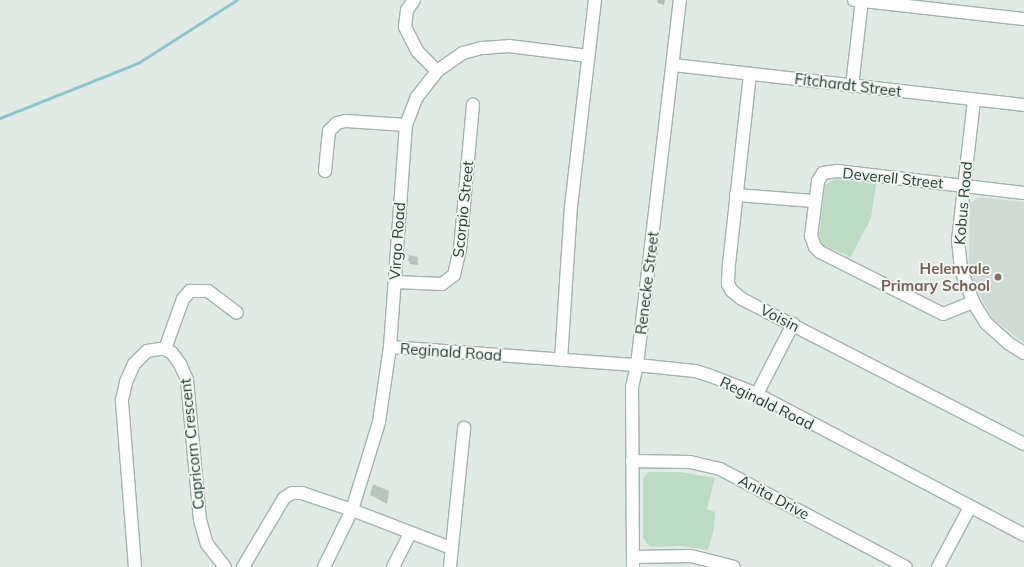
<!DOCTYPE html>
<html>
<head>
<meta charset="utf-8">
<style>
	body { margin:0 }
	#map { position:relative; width:1024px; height:567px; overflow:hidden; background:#e1ebe6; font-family:Mulish,sans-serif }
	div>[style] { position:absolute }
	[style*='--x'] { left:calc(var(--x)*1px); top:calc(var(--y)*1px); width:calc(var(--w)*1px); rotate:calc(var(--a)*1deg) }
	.built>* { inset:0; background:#cfdad5 }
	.green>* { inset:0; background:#bbdbc3 }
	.shadow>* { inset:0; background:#0003 }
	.stream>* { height:2.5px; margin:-1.25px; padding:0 1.25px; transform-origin:1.25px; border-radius:1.25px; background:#8cc5cd }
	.building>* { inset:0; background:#b7c5bf }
	.roads { filter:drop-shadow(1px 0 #a4b2ad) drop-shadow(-1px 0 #a4b2ad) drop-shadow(0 1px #a4b2ad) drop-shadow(0 -1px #a4b2ad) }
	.minor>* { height:12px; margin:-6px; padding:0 6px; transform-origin:6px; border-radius:6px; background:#fff }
	.dots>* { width:11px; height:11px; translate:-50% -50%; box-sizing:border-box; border:2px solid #f1f8f4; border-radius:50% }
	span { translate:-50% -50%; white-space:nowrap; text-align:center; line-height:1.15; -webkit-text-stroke:3.5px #f1f8f4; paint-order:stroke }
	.street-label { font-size:15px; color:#233a33 }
	.education-label { font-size:15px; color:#785e54; font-weight:700 }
	.right { translate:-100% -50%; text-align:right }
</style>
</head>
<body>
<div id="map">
	<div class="built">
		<div style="clip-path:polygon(979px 197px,1024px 202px,1024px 343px,993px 319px,976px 288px,969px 266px,970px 204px)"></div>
	</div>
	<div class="green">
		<div style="clip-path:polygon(835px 179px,876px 184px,871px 218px,851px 257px,823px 245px,819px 237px,825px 185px)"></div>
		<div style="clip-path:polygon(649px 472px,680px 472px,715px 478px,707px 509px,715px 512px,714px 529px,708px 550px,681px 546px,650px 547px,643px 538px,643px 478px)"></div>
	</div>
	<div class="shadow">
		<div style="clip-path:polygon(657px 0,665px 0,664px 5px,658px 3px)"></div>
		<div style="clip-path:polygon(410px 256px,417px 258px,418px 265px,410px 264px)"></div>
		<div style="clip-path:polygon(389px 492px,387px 504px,371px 495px)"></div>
	</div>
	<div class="stream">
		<div style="--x:0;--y:118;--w:149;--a:-21.7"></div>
		<div style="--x:138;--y:63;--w:117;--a:-32.5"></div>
	</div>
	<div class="building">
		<div style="clip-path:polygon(409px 255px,418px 257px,417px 263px,408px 261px)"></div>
		<div style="clip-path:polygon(373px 484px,389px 491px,386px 502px,370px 495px)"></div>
	</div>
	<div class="roads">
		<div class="minor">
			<div style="--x:414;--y:0;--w:12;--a:125"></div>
			<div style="--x:407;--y:10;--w:17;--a:97"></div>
			<div style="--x:405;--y:27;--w:27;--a:63"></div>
			<div style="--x:417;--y:51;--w:28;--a:45"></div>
			<div style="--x:854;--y:0;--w:171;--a:6.4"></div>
			<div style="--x:673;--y:65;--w:353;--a:6.5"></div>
			<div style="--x:750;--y:74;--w:190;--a:96.3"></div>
			<div style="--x:729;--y:263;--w:21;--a:93"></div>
			<div style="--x:728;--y:284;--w:8;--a:60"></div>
			<div style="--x:732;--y:291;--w:13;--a:39"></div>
			<div style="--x:742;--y:299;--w:317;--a:27.2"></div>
			<div style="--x:852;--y:86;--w:87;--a:-83.4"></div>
			<div style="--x:974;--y:100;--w:141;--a:96.5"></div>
			<div style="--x:958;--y:240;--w:30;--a:84"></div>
			<div style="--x:961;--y:270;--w:34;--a:69"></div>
			<div style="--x:973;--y:302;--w:25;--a:58"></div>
			<div style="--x:986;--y:323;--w:30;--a:42"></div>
			<div style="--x:1008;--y:343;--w:19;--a:32"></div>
			<div style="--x:325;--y:171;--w:40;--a:-84.3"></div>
			<div style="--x:329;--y:131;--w:11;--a:-45"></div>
			<div style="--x:337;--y:123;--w:9;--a:-13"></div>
			<div style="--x:346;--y:121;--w:60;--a:3.8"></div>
			<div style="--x:736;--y:195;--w:78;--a:4.4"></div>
			<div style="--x:395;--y:282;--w:47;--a:2.4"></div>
			<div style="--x:442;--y:284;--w:15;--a:-37"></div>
			<div style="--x:454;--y:275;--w:26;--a:-77"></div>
			<div style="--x:460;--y:250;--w:146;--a:-84.9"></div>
			<div style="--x:973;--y:302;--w:32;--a:158"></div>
			<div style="--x:943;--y:314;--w:138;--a:-153.2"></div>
			<div style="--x:820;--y:252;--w:7;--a:-135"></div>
			<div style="--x:815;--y:247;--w:12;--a:-110"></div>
			<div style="--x:811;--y:236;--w:55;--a:-82.7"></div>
			<div style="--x:818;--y:181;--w:9;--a:-58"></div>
			<div style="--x:823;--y:173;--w:14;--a:-8"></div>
			<div style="--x:837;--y:171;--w:188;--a:6.7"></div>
			<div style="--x:390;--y:347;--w:248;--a:4.2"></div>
			<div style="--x:637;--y:365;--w:58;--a:5.9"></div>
			<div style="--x:695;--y:371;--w:17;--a:17"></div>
			<div style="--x:711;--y:376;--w:49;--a:21.4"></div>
			<div style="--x:757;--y:394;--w:302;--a:27.8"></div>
			<div style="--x:165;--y:349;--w:53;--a:-70.2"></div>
			<div style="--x:183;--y:299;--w:11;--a:-49"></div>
			<div style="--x:190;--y:291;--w:18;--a:0"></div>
			<div style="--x:208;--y:291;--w:36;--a:37"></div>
			<div style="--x:561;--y:360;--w:153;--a:-86.3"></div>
			<div style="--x:571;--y:207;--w:208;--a:-83.4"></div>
			<div style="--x:757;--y:394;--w:79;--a:-62.8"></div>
			<div style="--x:632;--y:461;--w:58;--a:1"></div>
			<div style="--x:690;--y:462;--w:31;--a:13"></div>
			<div style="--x:720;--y:469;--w:210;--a:27.8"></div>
			<div style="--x:633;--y:557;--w:58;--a:-1"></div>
			<div style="--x:691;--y:556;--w:44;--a:14.3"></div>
			<div style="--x:135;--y:567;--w:168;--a:-94.5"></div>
			<div style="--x:122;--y:400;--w:18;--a:-77"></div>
			<div style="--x:126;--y:382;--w:20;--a:-66"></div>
			<div style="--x:134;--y:364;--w:18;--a:-45"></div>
			<div style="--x:147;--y:351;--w:12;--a:-9"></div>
			<div style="--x:159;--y:349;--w:6;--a:0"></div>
			<div style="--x:165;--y:349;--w:8;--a:30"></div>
			<div style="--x:172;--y:353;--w:14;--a:54"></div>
			<div style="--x:180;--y:364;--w:17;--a:66"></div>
			<div style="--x:187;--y:380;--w:141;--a:84.7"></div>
			<div style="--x:200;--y:520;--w:25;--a:74"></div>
			<div style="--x:207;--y:544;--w:29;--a:52"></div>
			<div style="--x:243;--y:567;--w:80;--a:-59.3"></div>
			<div style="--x:284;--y:498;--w:9;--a:-32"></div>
			<div style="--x:292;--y:493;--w:10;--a:0"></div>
			<div style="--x:302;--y:493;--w:53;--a:18.8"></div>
			<div style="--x:352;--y:510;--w:106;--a:21"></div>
			<div style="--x:324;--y:567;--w:64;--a:-63.8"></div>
			<div style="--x:352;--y:510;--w:92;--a:-72.9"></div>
			<div style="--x:379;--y:422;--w:76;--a:-81.7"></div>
			<div style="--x:390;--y:347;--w:223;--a:-85.9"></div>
			<div style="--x:406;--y:125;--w:30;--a:-69"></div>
			<div style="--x:417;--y:97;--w:33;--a:-52"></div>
			<div style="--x:437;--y:71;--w:32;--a:-35"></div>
			<div style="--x:463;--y:53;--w:20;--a:-15"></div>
			<div style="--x:482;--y:48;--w:27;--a:-4"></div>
			<div style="--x:509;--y:46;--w:80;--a:7.2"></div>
			<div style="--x:393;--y:567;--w:38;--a:-63"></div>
			<div style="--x:450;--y:567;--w:140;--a:-84.2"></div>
			<div style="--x:633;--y:567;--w:180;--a:-90.3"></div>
			<div style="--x:632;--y:387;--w:23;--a:-77"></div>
			<div style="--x:637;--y:365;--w:368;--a:-83.3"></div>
			<div style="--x:938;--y:567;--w:68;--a:-61.9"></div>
		</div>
	</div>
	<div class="dots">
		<div style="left:998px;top:277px;background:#8d6e63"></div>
	</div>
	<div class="street-label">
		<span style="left:848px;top:85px;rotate:7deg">Fitchardt Street</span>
		<span style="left:893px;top:178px;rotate:6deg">Deverell Street</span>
		<span style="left:963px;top:203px;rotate:-85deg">Kobus Road</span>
		<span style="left:463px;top:209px;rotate:-84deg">Scorpio Street</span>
		<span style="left:397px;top:241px;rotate:-86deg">Virgo Road</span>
		<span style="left:647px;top:283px;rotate:-83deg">Renecke Street</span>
		<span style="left:780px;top:318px;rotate:27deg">Voisin</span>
		<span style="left:451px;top:352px;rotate:4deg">Reginald Road</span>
		<span style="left:767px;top:403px;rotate:26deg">Reginald Road</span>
		<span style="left:192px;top:444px;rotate:-96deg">Capricorn Crescent</span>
		<span style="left:774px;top:497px;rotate:28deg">Anita Drive</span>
	</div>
	<div class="education-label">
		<span class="right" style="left:990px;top:277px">Helenvale<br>Primary School</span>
	</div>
</div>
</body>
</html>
